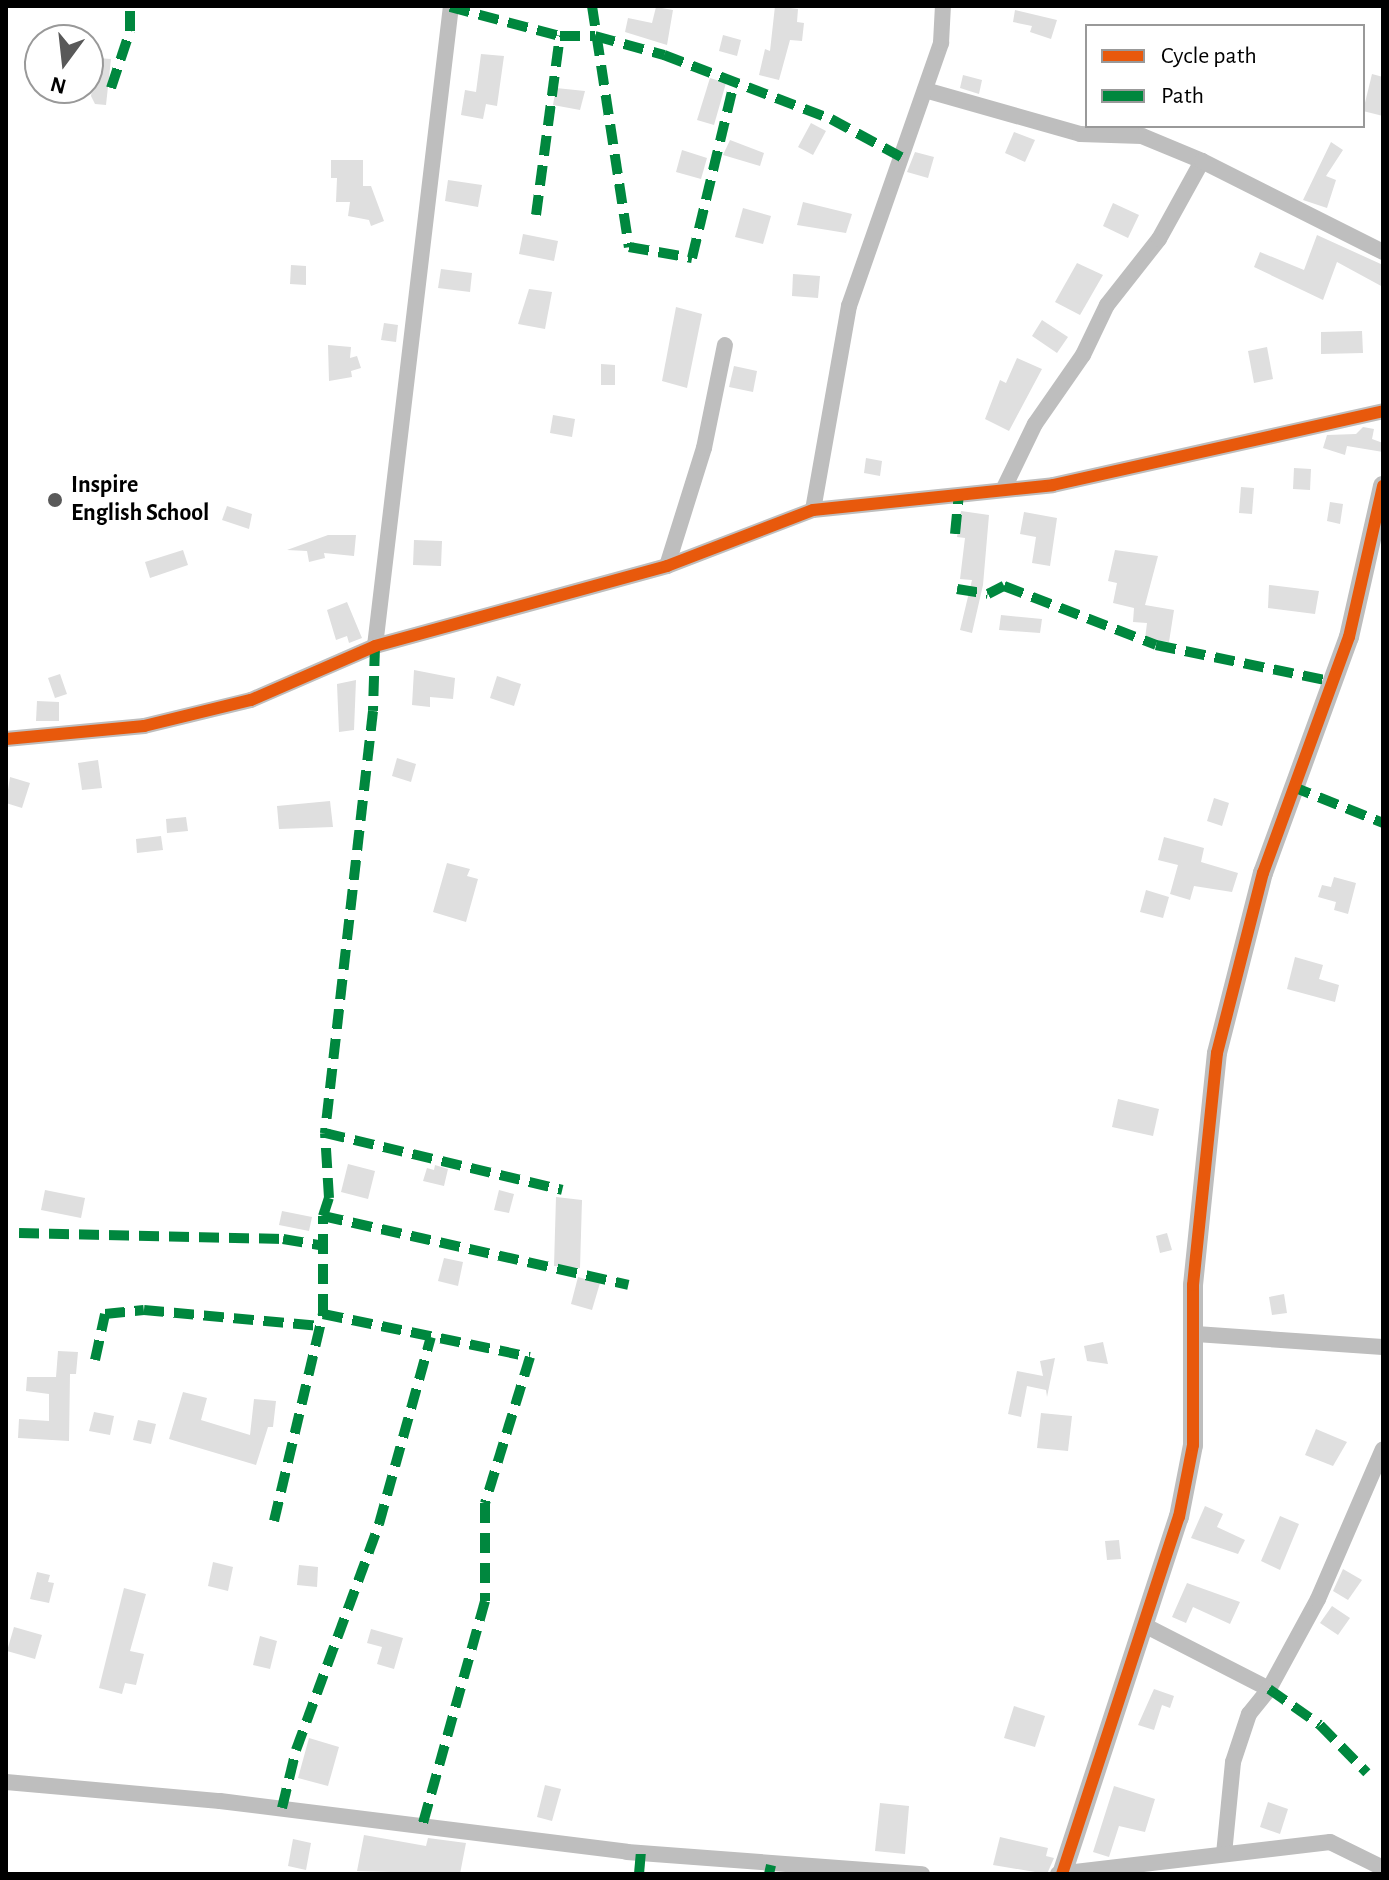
<!DOCTYPE html>
<html>
<head>
<meta charset="utf-8">
<style>
	body { margin:0 }
	#map { position:relative; width:1389px; height:1880px; overflow:hidden; background:#fff; font-family:"Alegreya Sans",sans-serif }
	div>[style] { position:absolute }
	[style*='--x'] { left:calc(var(--x)*1px); top:calc(var(--y)*1px); width:calc(var(--w)*1px); rotate:calc(var(--a)*1deg) }
	.building>* { inset:0; background:#dfdfdf }
	.minor>* { height:16px; margin:-8px; padding:0 8px; transform-origin:8px; border-radius:8px; background:#bebebe }
	.tertiary>* { height:20px; margin:-10px; padding:0 10px; transform-origin:10px; border-radius:10px; background:#bebebe }
	.quiet>* { height:10px; margin-top:-5px; transform-origin:0; background:repeating-linear-gradient(90deg,#00873e 0 20px,transparent 0 30px) }
	.cycleway>* { height:12px; margin:-6px; padding:0 6px; transform-origin:6px; border-radius:6px; background:#e8590c }
	.dots>* { width:22px; height:22px; translate:-50% -50%; box-sizing:border-box; border:4px solid #fff; border-radius:50% }
	span { translate:-50% -50%; white-space:nowrap; text-align:center; line-height:1.15; -webkit-text-stroke:7px #fff; paint-order:stroke }
	.poi-label { font-size:24px; color:#000; font-weight:700 }
	.left { translate:0 -50%; text-align:left }
	.frame { position:absolute; inset:0; border:8px solid #000; pointer-events:none }
	.legend { position:absolute; left:1085px; top:24px; width:280px; height:104px; box-sizing:border-box; background:#fff; border:2px solid #999; margin:0; padding:10px 14px; list-style:none; font-size:24px; color:#000 }
	.legend li { display:flex; align-items:center; gap:16px; height:40px }
	.legend b { width:40px; border:2px solid #999 }
	.north { position:absolute; left:24px; top:24px; width:80px; height:80px; box-sizing:border-box; background:#fff; border:2px solid #999; border-radius:50%; rotate:195deg; font-size:22px; font-weight:700; line-height:32px; text-align:center; color:#000 }
	.north::after { content:''; display:block; margin:auto; width:28px; height:36px; background:#595959; clip-path:polygon(50% 0,100% 100%,50% 72%,0 100%) }
</style>
</head>
<body>
<div id="map">
	<div class="building">
		<div style="clip-path:polygon(775px 6px,798px 9px,797px 22px,804px 23px,802px 41px,790px 40px,779px 80px,759px 75px,765px 49px,770px 51px)"></div>
		<div style="clip-path:polygon(656px 7px,673px 10px,667px 45px,625px 32px,628px 18px,652px 23px)"></div>
		<div style="clip-path:polygon(1015px 10px,1057px 20px,1051px 39px,1030px 32px,1032px 26px,1013px 22px)"></div>
		<div style="clip-path:polygon(723px 35px,741px 40px,737px 56px,719px 51px)"></div>
		<div style="clip-path:polygon(481px 54px,504px 56px,497px 106px,486px 104px,483px 119px,461px 115px,465px 90px,476px 92px)"></div>
		<div style="clip-path:polygon(97px 58px,111px 59px,106px 105px,95px 104px,91px 96px)"></div>
		<div style="clip-path:polygon(1372px 74px,1383px 77px,1383px 116px,1363px 111px)"></div>
		<div style="clip-path:polygon(963px 75px,982px 80px,979px 94px,960px 88px)"></div>
		<div style="clip-path:polygon(710px 78px,726px 83px,714px 125px,697px 120px)"></div>
		<div style="clip-path:polygon(556px 88px,585px 91px,580px 110px,553px 105px)"></div>
		<div style="clip-path:polygon(811px 123px,826px 131px,813px 155px,798px 147px)"></div>
		<div style="clip-path:polygon(1014px 132px,1035px 140px,1025px 162px,1005px 153px)"></div>
		<div style="clip-path:polygon(730px 140px,764px 153px,760px 166px,723px 155px)"></div>
		<div style="clip-path:polygon(1331px 142px,1343px 150px,1326px 176px,1336px 180px,1327px 208px,1303px 200px)"></div>
		<div style="clip-path:polygon(682px 150px,707px 158px,701px 179px,676px 172px)"></div>
		<div style="clip-path:polygon(915px 152px,934px 157px,928px 178px,907px 172px)"></div>
		<div style="clip-path:polygon(331px 160px,363px 160px,363px 186px,371px 186px,384px 221px,371px 226px,369px 220px,348px 216px,350px 202px,336px 202px,337px 178px,331px 178px)"></div>
		<div style="clip-path:polygon(448px 180px,482px 185px,478px 207px,445px 201px)"></div>
		<div style="clip-path:polygon(803px 202px,852px 214px,846px 233px,797px 225px)"></div>
		<div style="clip-path:polygon(1113px 203px,1139px 215px,1128px 238px,1103px 226px)"></div>
		<div style="clip-path:polygon(743px 208px,771px 216px,763px 244px,735px 237px)"></div>
		<div style="clip-path:polygon(523px 234px,558px 241px,554px 261px,519px 254px)"></div>
		<div style="clip-path:polygon(1317px 235px,1383px 265px,1383px 287px,1337px 262px,1323px 300px,1254px 267px,1260px 252px,1304px 270px)"></div>
		<div style="clip-path:polygon(1077px 263px,1103px 275px,1080px 315px,1055px 302px)"></div>
		<div style="clip-path:polygon(291px 265px,306px 266px,306px 285px,290px 284px)"></div>
		<div style="clip-path:polygon(441px 269px,472px 273px,470px 292px,438px 288px)"></div>
		<div style="clip-path:polygon(793px 274px,820px 276px,818px 298px,792px 296px)"></div>
		<div style="clip-path:polygon(529px 289px,552px 292px,545px 329px,518px 324px)"></div>
		<div style="clip-path:polygon(676px 307px,702px 314px,687px 388px,662px 381px)"></div>
		<div style="clip-path:polygon(1042px 320px,1068px 337px,1057px 353px,1032px 336px)"></div>
		<div style="clip-path:polygon(384px 323px,398px 325px,396px 342px,381px 340px)"></div>
		<div style="clip-path:polygon(1362px 331px,1363px 353px,1321px 354px,1321px 332px)"></div>
		<div style="clip-path:polygon(328px 345px,351px 347px,350px 358px,357px 356px,361px 368px,351px 371px,352px 377px,329px 381px)"></div>
		<div style="clip-path:polygon(1267px 347px,1273px 379px,1254px 383px,1248px 351px)"></div>
		<div style="clip-path:polygon(1017px 358px,1042px 369px,1009px 431px,985px 419px,1000px 380px,1006px 383px)"></div>
		<div style="clip-path:polygon(601px 364px,615px 365px,615px 385px,601px 385px)"></div>
		<div style="clip-path:polygon(734px 366px,757px 371px,753px 392px,729px 387px)"></div>
		<div style="clip-path:polygon(553px 415px,575px 419px,572px 437px,550px 433px)"></div>
		<div style="clip-path:polygon(1363px 427px,1374px 429px,1372px 439px,1383px 443px,1383px 452px,1347px 446px,1345px 455px,1323px 448px,1327px 435px,1356px 434px)"></div>
		<div style="clip-path:polygon(866px 458px,882px 461px,880px 476px,864px 473px)"></div>
		<div style="clip-path:polygon(1294px 468px,1311px 469px,1310px 490px,1293px 489px)"></div>
		<div style="clip-path:polygon(1241px 487px,1254px 488px,1252px 514px,1239px 513px)"></div>
		<div style="clip-path:polygon(1330px 502px,1343px 504px,1340px 524px,1327px 521px)"></div>
		<div style="clip-path:polygon(227px 506px,252px 514px,249px 529px,222px 520px)"></div>
		<div style="clip-path:polygon(961px 511px,989px 515px,983px 585px,972px 633px,960px 630px,972px 580px,960px 579px,965px 538px,957px 537px)"></div>
		<div style="clip-path:polygon(1024px 512px,1057px 518px,1050px 566px,1032px 563px,1036px 537px,1020px 534px)"></div>
		<div style="clip-path:polygon(328px 535px,356px 535px,354px 556px,324px 553px,325px 558px,309px 562px,307px 551px,287px 550px)"></div>
		<div style="clip-path:polygon(414px 540px,442px 541px,441px 566px,413px 565px)"></div>
		<div style="clip-path:polygon(183px 550px,188px 565px,150px 578px,145px 562px)"></div>
		<div style="clip-path:polygon(1115px 550px,1158px 556px,1145px 605px,1174px 610px,1169px 642px,1145px 639px,1147px 623px,1133px 622px,1134px 608px,1113px 603px,1117px 583px,1108px 581px)"></div>
		<div style="clip-path:polygon(1269px 585px,1319px 591px,1315px 614px,1268px 608px)"></div>
		<div style="clip-path:polygon(347px 602px,362px 638px,349px 643px,347px 636px,336px 640px,327px 610px)"></div>
		<div style="clip-path:polygon(1001px 615px,1042px 619px,1040px 633px,999px 630px)"></div>
		<div style="clip-path:polygon(414px 670px,455px 678px,453px 699px,430px 697px,430px 707px,412px 705px)"></div>
		<div style="clip-path:polygon(60px 674px,67px 694px,55px 698px,48px 678px)"></div>
		<div style="clip-path:polygon(497px 676px,521px 684px,514px 706px,490px 698px)"></div>
		<div style="clip-path:polygon(356px 680px,354px 730px,339px 732px,337px 684px)"></div>
		<div style="clip-path:polygon(37px 701px,59px 702px,59px 721px,36px 721px)"></div>
		<div style="clip-path:polygon(397px 758px,416px 764px,411px 782px,392px 776px)"></div>
		<div style="clip-path:polygon(98px 760px,102px 788px,82px 790px,78px 763px)"></div>
		<div style="clip-path:polygon(10px 777px,30px 783px,22px 808px,6px 803px)"></div>
		<div style="clip-path:polygon(1214px 798px,1229px 803px,1222px 826px,1207px 821px)"></div>
		<div style="clip-path:polygon(330px 801px,333px 827px,279px 829px,277px 806px)"></div>
		<div style="clip-path:polygon(186px 817px,188px 831px,167px 833px,166px 819px)"></div>
		<div style="clip-path:polygon(161px 836px,163px 850px,137px 853px,136px 839px)"></div>
		<div style="clip-path:polygon(1164px 837px,1204px 848px,1201px 862px,1238px 873px,1232px 892px,1194px 886px,1190px 900px,1170px 894px,1178px 865px,1158px 860px)"></div>
		<div style="clip-path:polygon(447px 863px,470px 869px,467px 876px,478px 879px,466px 922px,433px 912px)"></div>
		<div style="clip-path:polygon(1334px 877px,1356px 883px,1348px 914px,1334px 910px,1336px 902px,1318px 897px,1322px 885px,1331px 887px)"></div>
		<div style="clip-path:polygon(1146px 890px,1169px 897px,1163px 918px,1140px 912px)"></div>
		<div style="clip-path:polygon(1295px 957px,1323px 965px,1319px 979px,1339px 985px,1335px 1002px,1287px 989px)"></div>
		<div style="clip-path:polygon(1118px 1099px,1159px 1109px,1153px 1136px,1112px 1127px)"></div>
		<div style="clip-path:polygon(348px 1164px,375px 1171px,368px 1199px,341px 1192px)"></div>
		<div style="clip-path:polygon(435px 1165px,448px 1169px,444px 1186px,423px 1181px,427px 1168px,434px 1170px)"></div>
		<div style="clip-path:polygon(45px 1190px,85px 1198px,81px 1218px,41px 1210px)"></div>
		<div style="clip-path:polygon(499px 1190px,514px 1194px,509px 1213px,494px 1210px)"></div>
		<div style="clip-path:polygon(556px 1197px,582px 1200px,580px 1268px,554px 1266px)"></div>
		<div style="clip-path:polygon(282px 1211px,312px 1217px,309px 1231px,279px 1225px)"></div>
		<div style="clip-path:polygon(1167px 1233px,1172px 1250px,1160px 1253px,1156px 1236px)"></div>
		<div style="clip-path:polygon(444px 1258px,463px 1262px,458px 1286px,438px 1281px)"></div>
		<div style="clip-path:polygon(578px 1277px,600px 1283px,592px 1310px,571px 1304px)"></div>
		<div style="clip-path:polygon(1284px 1294px,1287px 1313px,1272px 1315px,1269px 1297px)"></div>
		<div style="clip-path:polygon(1103px 1342px,1108px 1364px,1087px 1361px,1084px 1346px)"></div>
		<div style="clip-path:polygon(58px 1351px,78px 1352px,76px 1374px,70px 1374px,69px 1441px,18px 1438px,19px 1419px,49px 1421px,49px 1394px,26px 1391px,27px 1377px,56px 1377px)"></div>
		<div style="clip-path:polygon(1055px 1358px,1047px 1397px,1046px 1390px,1027px 1386px,1021px 1417px,1008px 1414px,1017px 1371px,1043px 1376px,1040px 1361px)"></div>
		<div style="clip-path:polygon(183px 1392px,207px 1398px,201px 1420px,250px 1435px,254px 1399px,276px 1401px,273px 1427px,268px 1427px,256px 1465px,169px 1439px)"></div>
		<div style="clip-path:polygon(94px 1412px,114px 1416px,110px 1435px,89px 1431px)"></div>
		<div style="clip-path:polygon(1041px 1413px,1072px 1416px,1068px 1451px,1037px 1448px)"></div>
		<div style="clip-path:polygon(138px 1420px,156px 1424px,151px 1444px,133px 1440px)"></div>
		<div style="clip-path:polygon(1316px 1429px,1347px 1442px,1333px 1466px,1305px 1455px)"></div>
		<div style="clip-path:polygon(1205px 1506px,1223px 1514px,1217px 1527px,1245px 1540px,1238px 1554px,1191px 1538px)"></div>
		<div style="clip-path:polygon(1280px 1516px,1299px 1524px,1280px 1570px,1261px 1561px)"></div>
		<div style="clip-path:polygon(1119px 1540px,1121px 1559px,1107px 1560px,1105px 1541px)"></div>
		<div style="clip-path:polygon(213px 1562px,233px 1567px,228px 1591px,208px 1586px)"></div>
		<div style="clip-path:polygon(299px 1565px,318px 1567px,317px 1587px,297px 1585px)"></div>
		<div style="clip-path:polygon(1343px 1569px,1362px 1580px,1348px 1600px,1333px 1591px)"></div>
		<div style="clip-path:polygon(37px 1572px,50px 1575px,48px 1582px,54px 1583px,49px 1603px,30px 1599px)"></div>
		<div style="clip-path:polygon(1187px 1583px,1240px 1602px,1230px 1624px,1193px 1607px,1186px 1623px,1172px 1617px)"></div>
		<div style="clip-path:polygon(124px 1588px,146px 1594px,130px 1651px,144px 1654px,136px 1685px,125px 1683px,122px 1694px,99px 1688px)"></div>
		<div style="clip-path:polygon(1332px 1606px,1350px 1618px,1338px 1635px,1320px 1623px)"></div>
		<div style="clip-path:polygon(14px 1627px,42px 1635px,35px 1659px,7px 1651px)"></div>
		<div style="clip-path:polygon(371px 1629px,403px 1638px,394px 1669px,377px 1664px,382px 1647px,367px 1643px)"></div>
		<div style="clip-path:polygon(260px 1636px,277px 1641px,270px 1669px,253px 1665px)"></div>
		<div style="clip-path:polygon(1154px 1689px,1174px 1696px,1170px 1708px,1162px 1705px,1154px 1730px,1138px 1725px)"></div>
		<div style="clip-path:polygon(1014px 1706px,1045px 1716px,1035px 1747px,1004px 1738px)"></div>
		<div style="clip-path:polygon(309px 1738px,339px 1747px,328px 1786px,298px 1778px)"></div>
		<div style="clip-path:polygon(545px 1785px,561px 1789px,552px 1821px,537px 1817px)"></div>
		<div style="clip-path:polygon(1114px 1786px,1155px 1799px,1145px 1832px,1119px 1826px,1109px 1857px,1093px 1852px)"></div>
		<div style="clip-path:polygon(1268px 1802px,1288px 1809px,1280px 1834px,1260px 1827px)"></div>
		<div style="clip-path:polygon(880px 1803px,909px 1806px,905px 1854px,875px 1851px)"></div>
		<div style="clip-path:polygon(364px 1835px,426px 1846px,428px 1838px,466px 1843px,460px 1874px,357px 1871px)"></div>
		<div style="clip-path:polygon(1000px 1837px,1048px 1848px,1046px 1856px,1054px 1858px,1047px 1874px,993px 1865px)"></div>
		<div style="clip-path:polygon(293px 1839px,311px 1843px,306px 1870px,288px 1866px)"></div>
	</div>
	<div class="minor">
		<div style="--x:925;--y:90;--w:161;--a:15.8"></div>
		<div style="--x:1080;--y:134;--w:62;--a:1.8"></div>
		<div style="--x:1142;--y:136;--w:65;--a:22.6"></div>
		<div style="--x:1004;--y:488;--w:71;--a:-64.2"></div>
		<div style="--x:1035;--y:424;--w:84;--a:-55.2"></div>
		<div style="--x:1083;--y:355;--w:55;--a:-64.4"></div>
		<div style="--x:1107;--y:305;--w:84;--a:-51.8"></div>
		<div style="--x:1159;--y:239;--w:89;--a:-61.1"></div>
		<div style="--x:1202;--y:161;--w:203;--a:26.7"></div>
		<div style="--x:813;--y:510;--w:207;--a:-80"></div>
		<div style="--x:849;--y:306;--w:279;--a:-70.7"></div>
		<div style="--x:941;--y:43;--w:37;--a:-87"></div>
		<div style="--x:667;--y:566;--w:124;--a:-72.6"></div>
		<div style="--x:704;--y:448;--w:105;--a:-78.5"></div>
		<div style="--x:375;--y:646;--w:644;--a:-83.23"></div>
		<div style="--x:6;--y:739;--w:139;--a:-5.4"></div>
		<div style="--x:144;--y:726;--w:110;--a:-13.7"></div>
		<div style="--x:251;--y:700;--w:135;--a:-23.5"></div>
		<div style="--x:375;--y:646;--w:303;--a:-15.3"></div>
		<div style="--x:667;--y:566;--w:156;--a:-21"></div>
		<div style="--x:813;--y:510;--w:241;--a:-5.9"></div>
		<div style="--x:1053;--y:485;--w:338;--a:-12.6"></div>
		<div style="--x:1196;--y:1334;--w:187;--a:4"></div>
		<div style="--x:1146;--y:1626;--w:138;--a:27.1"></div>
		<div style="--x:6;--y:1782;--w:215;--a:5.1"></div>
		<div style="--x:220;--y:1801;--w:410;--a:7.1"></div>
		<div style="--x:627;--y:1852;--w:296;--a:4.3"></div>
		<div style="--x:1224;--y:1854;--w:92;--a:-84.4"></div>
		<div style="--x:1233;--y:1762;--w:51;--a:-71.6"></div>
		<div style="--x:1249;--y:1714;--w:32;--a:-51"></div>
		<div style="--x:1269;--y:1689;--w:102;--a:-61.4"></div>
		<div style="--x:1318;--y:1599;--w:163;--a:-66.6"></div>
		<div style="--x:1058;--y:1874;--w:274;--a:-6.7"></div>
		<div style="--x:1330;--y:1842;--w:59;--a:26.1"></div>
	</div>
	<div class="tertiary">
		<div style="--x:1062;--y:1874;--w:376;--a:-71.9"></div>
		<div style="--x:1179;--y:1517;--w:73;--a:-79"></div>
		<div style="--x:1193;--y:1445;--w:160;--a:-90"></div>
		<div style="--x:1193;--y:1285;--w:233;--a:-84.1"></div>
		<div style="--x:1217;--y:1053;--w:186;--a:-75.7"></div>
		<div style="--x:1263;--y:873;--w:251;--a:-70"></div>
		<div style="--x:1349;--y:637;--w:155;--a:-77.3"></div>
	</div>
	<div class="quiet">
		<div style="--x:592;--y:6;--w:244;--a:81.3"></div>
		<div style="--x:629;--y:247;--w:64;--a:9.9"></div>
		<div style="--x:692;--y:258;--w:184;--a:-76.5"></div>
		<div style="--x:450;--y:7;--w:114;--a:14.8"></div>
		<div style="--x:560;--y:36;--w:35;--a:0"></div>
		<div style="--x:595;--y:36;--w:72;--a:15.4"></div>
		<div style="--x:664;--y:55;--w:179;--a:21"></div>
		<div style="--x:831;--y:119;--w:80;--a:28.5"></div>
		<div style="--x:111;--y:88;--w:60;--a:-71.6"></div>
		<div style="--x:130;--y:31;--w:25;--a:-90"></div>
		<div style="--x:536;--y:215;--w:181;--a:-82.4"></div>
		<div style="--x:955;--y:534;--w:41;--a:-84.4"></div>
		<div style="--x:957;--y:589;--w:31;--a:9"></div>
		<div style="--x:988;--y:594;--w:18;--a:-27"></div>
		<div style="--x:1004;--y:586;--w:163;--a:21.2"></div>
		<div style="--x:1156;--y:645;--w:178;--a:11.7"></div>
		<div style="--x:375;--y:646;--w:65;--a:91.8"></div>
		<div style="--x:373;--y:711;--w:425;--a:96.5"></div>
		<div style="--x:325;--y:1133;--w:244;--a:13.5"></div>
		<div style="--x:1291;--y:786;--w:99;--a:21.9"></div>
		<div style="--x:323;--y:1216;--w:313;--a:12.7"></div>
		<div style="--x:19;--y:1233;--w:264;--a:1.3"></div>
		<div style="--x:283;--y:1239;--w:43;--a:9.5"></div>
		<div style="--x:323;--y:1314;--w:211;--a:11.7"></div>
		<div style="--x:530;--y:1357;--w:153;--a:107.1"></div>
		<div style="--x:485;--y:1503;--w:98;--a:90"></div>
		<div style="--x:485;--y:1601;--w:234;--a:105.6"></div>
		<div style="--x:95;--y:1360;--w:47;--a:-77.7"></div>
		<div style="--x:105;--y:1314;--w:39;--a:-6"></div>
		<div style="--x:144;--y:1310;--w:177;--a:5.2"></div>
		<div style="--x:274;--y:1521;--w:213;--a:-76.7"></div>
		<div style="--x:323;--y:1314;--w:98;--a:-90"></div>
		<div style="--x:323;--y:1216;--w:19;--a:-72"></div>
		<div style="--x:329;--y:1198;--w:65;--a:-93.5"></div>
		<div style="--x:1269;--y:1689;--w:62;--a:35.2"></div>
		<div style="--x:1320;--y:1725;--w:67;--a:45.6"></div>
		<div style="--x:282;--y:1808;--w:60;--a:-76.4"></div>
		<div style="--x:296;--y:1750;--w:241;--a:-69.8"></div>
		<div style="--x:379;--y:1524;--w:194;--a:-74.5"></div>
		<div style="--x:639;--y:1874;--w:21;--a:-85"></div>
		<div style="--x:769;--y:1874;--w:9;--a:-77"></div>
	</div>
	<div class="cycleway">
		<div style="--x:6;--y:739;--w:139;--a:-5.4"></div>
		<div style="--x:144;--y:726;--w:110;--a:-13.7"></div>
		<div style="--x:251;--y:700;--w:135;--a:-23.5"></div>
		<div style="--x:375;--y:646;--w:303;--a:-15.3"></div>
		<div style="--x:667;--y:566;--w:156;--a:-21"></div>
		<div style="--x:813;--y:510;--w:241;--a:-5.9"></div>
		<div style="--x:1053;--y:485;--w:338;--a:-12.6"></div>
		<div style="--x:1062;--y:1874;--w:376;--a:-71.9"></div>
		<div style="--x:1179;--y:1517;--w:73;--a:-79"></div>
		<div style="--x:1193;--y:1445;--w:160;--a:-90"></div>
		<div style="--x:1193;--y:1285;--w:233;--a:-84.1"></div>
		<div style="--x:1217;--y:1053;--w:186;--a:-75.7"></div>
		<div style="--x:1263;--y:873;--w:251;--a:-70"></div>
		<div style="--x:1349;--y:637;--w:155;--a:-77.3"></div>
	</div>
	<div class="dots">
		<div style="left:55px;top:500px;background:#595959"></div>
	</div>
	<div class="poi-label">
		<span class="left" style="left:71px;top:500px">Inspire<br>English School</span>
	</div>
	<div class="frame"></div>
	<ul class="legend">
	<li><b style="height:10px;background:#e8590c"></b>Cycle path</li>
	<li><b style="height:10px;background:#00873e"></b>Path</li>
	</ul>
	<div class="north">N</div>
</div>
</body>
</html>
